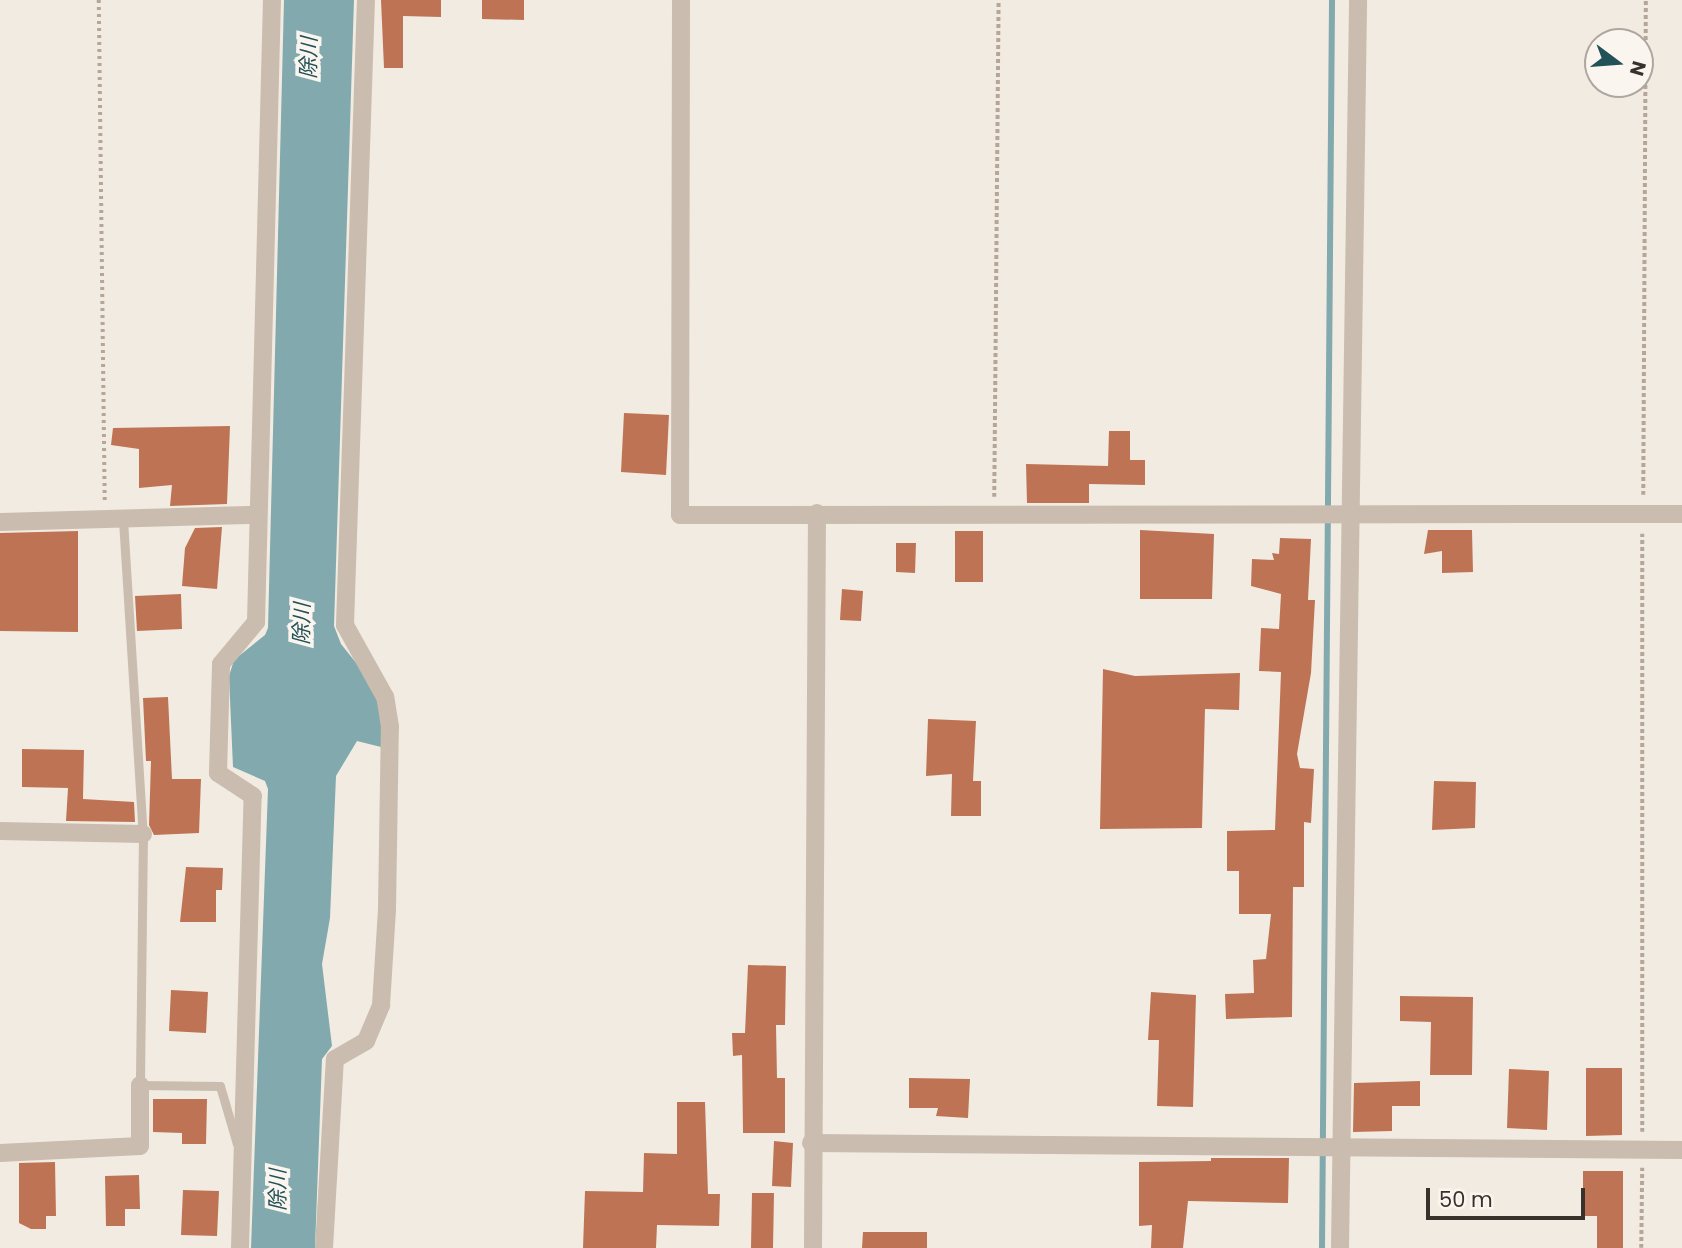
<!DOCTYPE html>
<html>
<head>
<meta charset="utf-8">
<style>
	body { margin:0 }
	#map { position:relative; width:1682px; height:1248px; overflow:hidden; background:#f2ebe1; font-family:Poppins,"Noto Sans JP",sans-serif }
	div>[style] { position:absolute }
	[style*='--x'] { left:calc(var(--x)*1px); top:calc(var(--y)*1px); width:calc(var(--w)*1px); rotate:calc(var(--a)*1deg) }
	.water>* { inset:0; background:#82a9ad }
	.stream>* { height:6px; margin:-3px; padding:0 3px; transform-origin:3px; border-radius:3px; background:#82a9ad }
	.building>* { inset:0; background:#be7454 }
	.path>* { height:3.5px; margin-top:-1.75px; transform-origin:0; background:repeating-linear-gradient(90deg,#b6a698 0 3.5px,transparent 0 7px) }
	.service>* { height:9px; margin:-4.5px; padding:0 4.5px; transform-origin:4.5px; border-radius:4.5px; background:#cabcae }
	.minor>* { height:18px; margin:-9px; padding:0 9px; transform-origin:9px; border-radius:9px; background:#cabcae }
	span { translate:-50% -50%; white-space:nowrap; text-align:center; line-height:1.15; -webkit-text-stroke:7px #faf5ee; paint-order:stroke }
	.water-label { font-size:21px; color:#235158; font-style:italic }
	.north { position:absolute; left:1584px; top:28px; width:70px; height:70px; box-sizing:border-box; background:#faf5ee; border:2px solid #ada7a0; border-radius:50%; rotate:106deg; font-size:19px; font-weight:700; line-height:28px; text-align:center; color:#39312c }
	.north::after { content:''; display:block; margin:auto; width:24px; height:32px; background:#235158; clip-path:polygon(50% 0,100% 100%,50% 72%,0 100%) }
	.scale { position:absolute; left:1426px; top:1188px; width:159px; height:32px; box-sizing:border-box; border:4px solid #39312c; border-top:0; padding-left:9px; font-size:21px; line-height:24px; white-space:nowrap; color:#39312c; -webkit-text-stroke:5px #faf5ee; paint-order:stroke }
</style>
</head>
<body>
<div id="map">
	<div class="water">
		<div style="clip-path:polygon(284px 0,354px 0,334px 626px,341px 644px,373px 684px,381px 717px,381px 747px,357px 741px,336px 776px,330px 918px,322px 964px,332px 1046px,322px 1059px,315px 1248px,251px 1248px,268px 789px,265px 781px,233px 767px,229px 676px,234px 660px,265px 635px,268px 628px)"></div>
	</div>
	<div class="stream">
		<div style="--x:1322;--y:1248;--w:1248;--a:-89.54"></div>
	</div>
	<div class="building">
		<div style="clip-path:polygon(381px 0,441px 0,441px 17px,403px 16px,403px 68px,384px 68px)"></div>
		<div style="clip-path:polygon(482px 0,524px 0,524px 20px,482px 19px)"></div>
		<div style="clip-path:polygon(624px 413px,669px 415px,666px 475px,621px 472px)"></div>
		<div style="clip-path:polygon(230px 426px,227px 504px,170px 506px,172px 485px,139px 488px,139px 449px,111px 445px,113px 428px)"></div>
		<div style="clip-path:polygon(1109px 431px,1130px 431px,1130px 460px,1145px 460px,1145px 485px,1089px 484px,1089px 503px,1027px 503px,1026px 464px,1108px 466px)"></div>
		<div style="clip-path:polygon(222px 527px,217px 589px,182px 586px,185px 548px,195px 528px)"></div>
		<div style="clip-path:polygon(1140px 530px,1214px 534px,1212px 599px,1140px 599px)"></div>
		<div style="clip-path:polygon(1428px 530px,1472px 530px,1473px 572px,1442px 573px,1442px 551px,1424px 554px)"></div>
		<div style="clip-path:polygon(78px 531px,78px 632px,0 631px,0 533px)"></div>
		<div style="clip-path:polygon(955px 531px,983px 531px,983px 582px,955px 582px)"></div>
		<div style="clip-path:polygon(1280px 538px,1311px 539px,1308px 600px,1315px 600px,1311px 673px,1297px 754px,1300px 768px,1314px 769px,1311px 823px,1304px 822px,1304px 887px,1293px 887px,1292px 1017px,1226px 1019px,1225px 994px,1254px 993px,1253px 960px,1266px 959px,1271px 914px,1239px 914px,1239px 871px,1227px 871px,1227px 831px,1275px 830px,1281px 672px,1259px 671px,1261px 628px,1279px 629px,1281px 594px,1251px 586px,1252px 559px,1274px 560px,1272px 553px,1279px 554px)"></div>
		<div style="clip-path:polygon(896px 543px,916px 543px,915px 573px,896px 572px)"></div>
		<div style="clip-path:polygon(842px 589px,863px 591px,861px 621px,840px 620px)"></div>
		<div style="clip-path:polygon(181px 594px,182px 629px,137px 631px,135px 596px)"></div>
		<div style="clip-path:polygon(1103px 669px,1135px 676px,1240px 673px,1239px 710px,1205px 709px,1202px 828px,1100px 829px)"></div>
		<div style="clip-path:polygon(168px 697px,172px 779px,201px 779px,199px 833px,154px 835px,149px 825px,151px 761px,146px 761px,143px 698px)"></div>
		<div style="clip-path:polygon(928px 719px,976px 721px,973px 781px,981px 781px,981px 816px,951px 816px,952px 774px,926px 776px)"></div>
		<div style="clip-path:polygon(22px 749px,84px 750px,83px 799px,134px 802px,135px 822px,66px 821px,68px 788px,22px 787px)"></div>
		<div style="clip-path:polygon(1434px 781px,1476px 782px,1475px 828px,1432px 830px)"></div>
		<div style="clip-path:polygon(186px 867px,223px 868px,222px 890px,216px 890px,216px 922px,180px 922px)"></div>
		<div style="clip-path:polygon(748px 965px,786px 966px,785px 1025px,776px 1025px,777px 1078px,785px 1078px,785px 1133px,743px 1133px,742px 1055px,733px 1056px,732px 1033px,745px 1033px)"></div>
		<div style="clip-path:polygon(171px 990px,208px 992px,206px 1033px,169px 1031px)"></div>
		<div style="clip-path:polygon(1151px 992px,1196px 995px,1193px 1107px,1157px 1106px,1159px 1040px,1148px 1040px)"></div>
		<div style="clip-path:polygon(1400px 996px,1473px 997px,1472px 1075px,1430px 1075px,1431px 1022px,1400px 1021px)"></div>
		<div style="clip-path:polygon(1586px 1068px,1622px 1068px,1622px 1135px,1586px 1136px)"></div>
		<div style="clip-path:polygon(1509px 1069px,1549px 1071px,1547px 1130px,1507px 1128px)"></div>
		<div style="clip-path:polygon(909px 1078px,970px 1079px,968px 1118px,936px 1116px,938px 1108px,909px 1108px)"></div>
		<div style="clip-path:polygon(1420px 1081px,1420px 1106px,1392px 1106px,1392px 1131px,1353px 1132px,1354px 1083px)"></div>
		<div style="clip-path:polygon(153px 1099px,207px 1099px,206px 1144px,182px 1144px,182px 1133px,153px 1132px)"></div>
		<div style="clip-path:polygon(677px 1102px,705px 1102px,708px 1194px,720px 1194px,719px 1226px,657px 1225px,656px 1248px,583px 1248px,585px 1191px,643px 1192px,644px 1153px,677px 1154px)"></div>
		<div style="clip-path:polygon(774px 1141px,793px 1143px,791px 1187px,772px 1186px)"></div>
		<div style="clip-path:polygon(1211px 1158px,1289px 1158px,1288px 1203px,1188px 1201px,1183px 1248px,1151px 1248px,1152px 1225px,1139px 1226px,1139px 1162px,1211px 1161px)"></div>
		<div style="clip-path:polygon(55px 1162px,56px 1216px,46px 1216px,46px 1229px,31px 1229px,19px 1223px,19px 1163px)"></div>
		<div style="clip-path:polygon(1583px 1171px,1623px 1171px,1623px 1248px,1597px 1248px,1597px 1216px,1583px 1216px)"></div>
		<div style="clip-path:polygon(139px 1175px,140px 1209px,125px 1209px,125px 1226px,106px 1226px,105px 1176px)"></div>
		<div style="clip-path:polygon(183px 1190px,219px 1191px,217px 1236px,181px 1235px)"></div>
		<div style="clip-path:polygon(752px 1193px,774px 1193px,773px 1248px,751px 1248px)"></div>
		<div style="clip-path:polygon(863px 1232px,927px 1232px,927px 1248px,862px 1248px)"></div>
	</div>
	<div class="path">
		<div style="--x:99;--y:0;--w:502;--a:89.32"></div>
		<div style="--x:1643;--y:495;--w:495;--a:-89.7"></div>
		<div style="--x:994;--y:497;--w:497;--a:-89.5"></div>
		<div style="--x:1642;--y:1132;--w:598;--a:-90"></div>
		<div style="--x:1641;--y:1248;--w:80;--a:-89.3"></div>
	</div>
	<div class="service">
		<div style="--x:123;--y:520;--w:315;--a:86.4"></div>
		<div style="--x:143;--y:834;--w:251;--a:90.7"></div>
		<div style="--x:140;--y:1085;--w:80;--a:0.7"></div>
		<div style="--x:220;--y:1086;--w:60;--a:73.7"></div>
	</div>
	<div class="minor">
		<div style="--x:681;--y:0;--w:515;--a:90.11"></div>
		<div style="--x:680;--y:515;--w:1002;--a:-0.06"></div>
		<div style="--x:0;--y:522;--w:258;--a:-1.6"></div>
		<div style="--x:0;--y:831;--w:143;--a:1.2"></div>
		<div style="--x:811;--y:1143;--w:871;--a:0.46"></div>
		<div style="--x:0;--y:1153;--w:140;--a:-2.9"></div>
		<div style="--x:140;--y:1146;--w:61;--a:-90"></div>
		<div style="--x:240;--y:1248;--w:452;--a:-88.4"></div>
		<div style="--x:253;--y:796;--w:42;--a:-146.7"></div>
		<div style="--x:218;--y:773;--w:109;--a:-88.4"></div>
		<div style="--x:221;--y:664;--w:55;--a:-50.2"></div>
		<div style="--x:256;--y:622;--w:622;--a:-88.53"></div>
		<div style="--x:324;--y:1248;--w:189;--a:-86.7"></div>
		<div style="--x:335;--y:1059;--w:36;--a:-30"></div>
		<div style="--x:366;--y:1041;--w:39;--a:-67"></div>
		<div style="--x:381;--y:1005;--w:96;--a:-86.4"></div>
		<div style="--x:387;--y:909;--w:182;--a:-89.1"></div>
		<div style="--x:390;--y:727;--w:30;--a:-99"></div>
		<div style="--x:385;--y:697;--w:82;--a:-119.1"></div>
		<div style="--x:345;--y:625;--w:625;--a:-88.08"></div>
		<div style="--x:813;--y:1248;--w:735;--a:-89.69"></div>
		<div style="--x:1340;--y:1248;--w:1248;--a:-89.17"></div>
	</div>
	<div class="water-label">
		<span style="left:309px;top:58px;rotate:-89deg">除川</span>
		<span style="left:302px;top:624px;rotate:-89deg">除川</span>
		<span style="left:278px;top:1190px;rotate:-90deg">除川</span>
	</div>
	<div class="north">N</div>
	<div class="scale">50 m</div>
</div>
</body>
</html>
